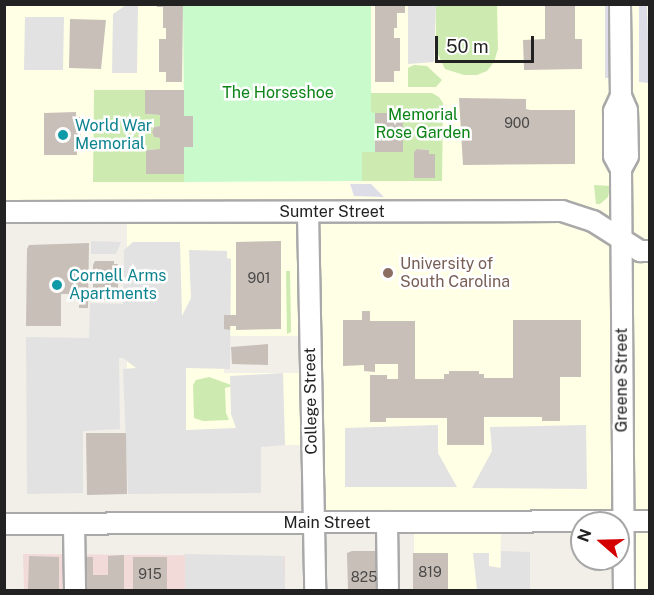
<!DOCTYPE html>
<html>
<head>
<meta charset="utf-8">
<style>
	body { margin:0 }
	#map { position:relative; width:654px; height:595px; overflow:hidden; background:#f2efe9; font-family:"Public Sans",sans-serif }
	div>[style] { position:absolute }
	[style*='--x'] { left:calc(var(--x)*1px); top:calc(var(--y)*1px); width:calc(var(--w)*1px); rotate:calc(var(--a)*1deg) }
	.commercial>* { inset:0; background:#f2dad9 }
	.education>* { inset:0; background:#ffffe5 }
	.grass>* { inset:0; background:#cdebb0 }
	.park>* { inset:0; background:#c8facc }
	.parking>* { inset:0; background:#e2e2e2 }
	.plaza>* { inset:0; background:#dddde8 }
	.building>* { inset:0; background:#c7bfb8 }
	.roads { filter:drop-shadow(2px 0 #a9a9a9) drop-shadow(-2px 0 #a9a9a9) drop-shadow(0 2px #a9a9a9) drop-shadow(0 -2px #a9a9a9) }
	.minor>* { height:20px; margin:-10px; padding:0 10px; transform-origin:10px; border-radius:10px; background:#fff }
	.dots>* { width:16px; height:16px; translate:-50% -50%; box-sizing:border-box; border:3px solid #fff; border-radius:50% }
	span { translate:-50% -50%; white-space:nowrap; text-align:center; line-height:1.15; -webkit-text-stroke:5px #fff; paint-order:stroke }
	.number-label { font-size:14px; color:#4b4948 }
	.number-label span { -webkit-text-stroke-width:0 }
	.park-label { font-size:16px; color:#0c8416 }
	.culture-label { font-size:16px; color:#0d838f }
	.left { translate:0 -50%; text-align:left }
	.street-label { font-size:16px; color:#222 }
	.education-label { font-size:16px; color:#785e54 }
	.frame { position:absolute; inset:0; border:6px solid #222; pointer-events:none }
	.north { position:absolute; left:570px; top:511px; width:60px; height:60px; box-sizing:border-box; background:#fff; border:2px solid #a7a7a7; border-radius:50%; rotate:290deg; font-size:16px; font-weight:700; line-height:24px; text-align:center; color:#222 }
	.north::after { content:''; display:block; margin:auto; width:21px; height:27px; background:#d40000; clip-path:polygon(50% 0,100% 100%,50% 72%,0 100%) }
	.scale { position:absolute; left:435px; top:36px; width:99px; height:27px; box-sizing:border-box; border:3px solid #222; border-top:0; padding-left:8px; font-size:18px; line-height:21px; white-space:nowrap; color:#222; -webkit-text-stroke:4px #fff; paint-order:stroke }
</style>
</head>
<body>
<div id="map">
	<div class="commercial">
		<div style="clip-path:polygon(23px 554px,285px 556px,285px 590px,24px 590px)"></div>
	</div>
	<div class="education">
		<div style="clip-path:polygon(evenodd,4px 5px,649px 5px,649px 590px,621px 590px,620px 526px,501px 526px,500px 590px,414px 590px,414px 525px,305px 524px,302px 445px,127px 445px,127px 209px,5px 210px,4px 5px,224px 336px,310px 336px,310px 373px,224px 373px,224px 336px)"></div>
	</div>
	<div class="grass">
		<div style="clip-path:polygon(436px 5px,497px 5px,498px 49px,494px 62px,487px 71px,477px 75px,464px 75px,445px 69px,436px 50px)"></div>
		<div style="clip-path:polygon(414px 65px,427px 66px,442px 80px,436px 87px,408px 87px,408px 68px)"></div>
		<div style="clip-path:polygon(94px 90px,145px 90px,145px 114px,160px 115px,160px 126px,154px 127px,152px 132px,154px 137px,160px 138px,160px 149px,146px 150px,146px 174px,184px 174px,184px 182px,93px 182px)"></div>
		<div style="clip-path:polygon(evenodd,371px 93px,432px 93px,439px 97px,443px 103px,442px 181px,362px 181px,362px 152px,403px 152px,403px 113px,371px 113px,371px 93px,417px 149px,429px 150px,429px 154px,435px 154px,435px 177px,414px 177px,417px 149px)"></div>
		<div style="clip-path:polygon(594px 185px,610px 186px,608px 197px,600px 204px,596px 204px)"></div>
		<div style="clip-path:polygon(286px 271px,290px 271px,291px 332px,287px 334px)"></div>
		<div style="clip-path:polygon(209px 377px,234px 386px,225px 388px,226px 413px,229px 420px,203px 421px,194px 418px,193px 385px,196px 380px)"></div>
	</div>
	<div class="park">
		<div style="clip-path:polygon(183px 5px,371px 5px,371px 112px,375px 113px,375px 152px,362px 152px,362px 181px,184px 182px,184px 147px,193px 147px,193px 116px,184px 116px)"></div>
	</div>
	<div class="parking">
		<div style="clip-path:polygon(126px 5px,138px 5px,137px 73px,112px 73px,113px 14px)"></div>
		<div style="clip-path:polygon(408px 5px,436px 5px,434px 62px,408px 64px)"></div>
		<div style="clip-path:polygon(25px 17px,64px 17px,63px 70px,24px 70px)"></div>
		<div style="clip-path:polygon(91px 241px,121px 242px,116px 254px,91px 254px)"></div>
		<div style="clip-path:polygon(133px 242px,180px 242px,182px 316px,191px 298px,189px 250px,227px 251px,227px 258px,231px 259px,230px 369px,186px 368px,186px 430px,236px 428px,231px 414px,230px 376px,283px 373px,285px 445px,261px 447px,261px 493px,128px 494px,123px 369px,136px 368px,123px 358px,119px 358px,120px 429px,83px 431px,83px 493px,27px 494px,26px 337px,89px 338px,90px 303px,123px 304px,124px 250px)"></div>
		<div style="clip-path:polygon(438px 425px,438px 453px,457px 487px,345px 487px,345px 428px)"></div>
		<div style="clip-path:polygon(586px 425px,587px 489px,472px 488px,492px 451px,490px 427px)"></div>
		<div style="clip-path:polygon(501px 551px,530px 552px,530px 590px,477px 590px,473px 553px,489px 553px,489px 566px,501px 568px)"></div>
		<div style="clip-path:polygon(185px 554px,284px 556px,285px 590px,185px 590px)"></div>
	</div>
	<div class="plaza">
		<div style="clip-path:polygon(605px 5px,631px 5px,632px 78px,605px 78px)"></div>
		<div style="clip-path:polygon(639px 5px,647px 5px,649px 83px,639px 82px)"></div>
		<div style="clip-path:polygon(350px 184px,371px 184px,384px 197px,354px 196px)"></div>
	</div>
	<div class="building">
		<div style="clip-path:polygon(157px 4px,183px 4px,182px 82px,166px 82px,166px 72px,159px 72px,159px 39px,166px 39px,166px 28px,163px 28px,163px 7px,157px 7px)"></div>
		<div style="clip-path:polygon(375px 4px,405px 6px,405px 13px,397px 13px,397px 28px,394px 28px,394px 38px,400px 38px,400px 71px,394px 71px,394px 82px,375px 82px)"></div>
		<div style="clip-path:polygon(545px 4px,575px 4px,575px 39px,582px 39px,582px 69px,524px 70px,523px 40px,545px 39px)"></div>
		<div style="clip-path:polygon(70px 19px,106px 20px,101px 69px,69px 68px)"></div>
		<div style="clip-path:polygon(145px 90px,184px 90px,184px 116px,193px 116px,193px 147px,184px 147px,184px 174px,146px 174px,146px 150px,160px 149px,160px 138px,154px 137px,152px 132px,154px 127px,160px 126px,160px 115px,145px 114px)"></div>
		<div style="clip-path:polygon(459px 98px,526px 99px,526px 109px,530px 110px,575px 110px,575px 164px,463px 165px)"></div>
		<div style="clip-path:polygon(76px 112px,76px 117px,81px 117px,81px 147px,77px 147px,77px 155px,44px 155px,44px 113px)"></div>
		<div style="clip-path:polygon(375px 113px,403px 113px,403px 152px,375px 152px)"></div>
		<div style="clip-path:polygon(417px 149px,429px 150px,429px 154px,435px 154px,435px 178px,414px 178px,414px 152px)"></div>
		<div style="clip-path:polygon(281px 241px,281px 329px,236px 330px,236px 326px,230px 326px,230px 330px,224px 329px,224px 315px,236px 315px,236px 242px)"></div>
		<div style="clip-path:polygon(89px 243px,88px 308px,79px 308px,79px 294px,61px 294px,61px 326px,26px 326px,27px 249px,29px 245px)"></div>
		<div style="clip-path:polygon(95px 261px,114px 261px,114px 264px,118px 264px,118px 299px,93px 300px,93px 265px)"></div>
		<div style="clip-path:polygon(362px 311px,370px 311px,370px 321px,415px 321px,415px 379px,444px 379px,444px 374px,449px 374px,449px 371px,479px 371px,479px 374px,484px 374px,484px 378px,513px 378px,513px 320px,581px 320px,581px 377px,560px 377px,560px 421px,542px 421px,542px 417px,484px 417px,484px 445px,447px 445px,447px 418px,386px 418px,386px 422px,370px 422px,370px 375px,387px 375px,387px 379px,398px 379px,398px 364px,375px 364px,375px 372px,364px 371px,364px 365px,343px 366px,343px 320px,362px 320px)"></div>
		<div style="clip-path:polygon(268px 344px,268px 365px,232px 364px,231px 347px)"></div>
		<div style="clip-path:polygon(86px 433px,126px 433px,127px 494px,87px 495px)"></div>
		<div style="clip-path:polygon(352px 551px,383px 551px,381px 590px,348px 590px,347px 553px)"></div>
		<div style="clip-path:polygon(413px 553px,448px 553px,448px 590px,413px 590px)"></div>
		<div style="clip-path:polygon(124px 555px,124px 590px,78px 590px,78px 557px,93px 557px,93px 575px,108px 575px,108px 556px)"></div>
		<div style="clip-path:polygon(29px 556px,59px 557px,59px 590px,28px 590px)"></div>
		<div style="clip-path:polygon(133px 557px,167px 557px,167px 590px,133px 590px)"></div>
	</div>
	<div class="roads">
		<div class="minor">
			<div style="--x:620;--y:4;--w:92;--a:89.4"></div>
			<div style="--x:621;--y:96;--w:15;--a:67"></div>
			<div style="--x:627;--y:110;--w:46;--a:88.8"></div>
			<div style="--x:628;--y:156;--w:15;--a:118"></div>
			<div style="--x:621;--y:169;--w:421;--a:89.6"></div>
			<div style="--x:621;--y:96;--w:17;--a:115"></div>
			<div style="--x:614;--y:111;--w:45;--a:90"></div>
			<div style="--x:614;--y:156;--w:15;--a:62"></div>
			<div style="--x:4;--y:212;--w:558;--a:-0.1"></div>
			<div style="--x:562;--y:211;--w:33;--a:18"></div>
			<div style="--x:593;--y:221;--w:56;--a:32.6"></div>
			<div style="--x:640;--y:251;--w:10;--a:0"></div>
			<div style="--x:308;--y:212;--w:378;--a:88.9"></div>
			<div style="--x:387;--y:522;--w:68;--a:89.2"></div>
			<div style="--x:4;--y:524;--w:646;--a:-0.27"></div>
			<div style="--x:74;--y:524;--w:66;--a:89.1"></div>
		</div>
	</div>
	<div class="dots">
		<div style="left:63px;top:135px;background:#0f9aa8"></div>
		<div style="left:388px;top:273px;background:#8d6e63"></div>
		<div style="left:57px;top:285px;background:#0f9aa8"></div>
	</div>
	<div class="number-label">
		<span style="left:517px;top:123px">900</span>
		<span style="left:259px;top:278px">901</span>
		<span style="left:430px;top:572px">819</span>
		<span style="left:150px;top:574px">915</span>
		<span style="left:364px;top:577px">825</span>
	</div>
	<div class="park-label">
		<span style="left:278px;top:93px">The Horseshoe</span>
		<span style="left:423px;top:124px">Memorial<br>Rose Garden</span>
	</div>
	<div class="culture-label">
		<span class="left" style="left:75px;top:135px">World War<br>Memorial</span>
		<span class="left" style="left:69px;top:285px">Cornell Arms<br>Apartments</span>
	</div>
	<div class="street-label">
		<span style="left:332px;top:212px">Sumter Street</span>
		<span style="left:622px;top:380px;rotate:-90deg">Greene Street</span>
		<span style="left:311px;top:401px;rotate:-91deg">College Street</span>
		<span style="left:327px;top:523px">Main Street</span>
	</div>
	<div class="education-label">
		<span class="left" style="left:400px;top:273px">University of<br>South Carolina</span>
	</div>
	<div class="frame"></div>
	<div class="north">N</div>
	<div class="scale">50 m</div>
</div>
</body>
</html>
